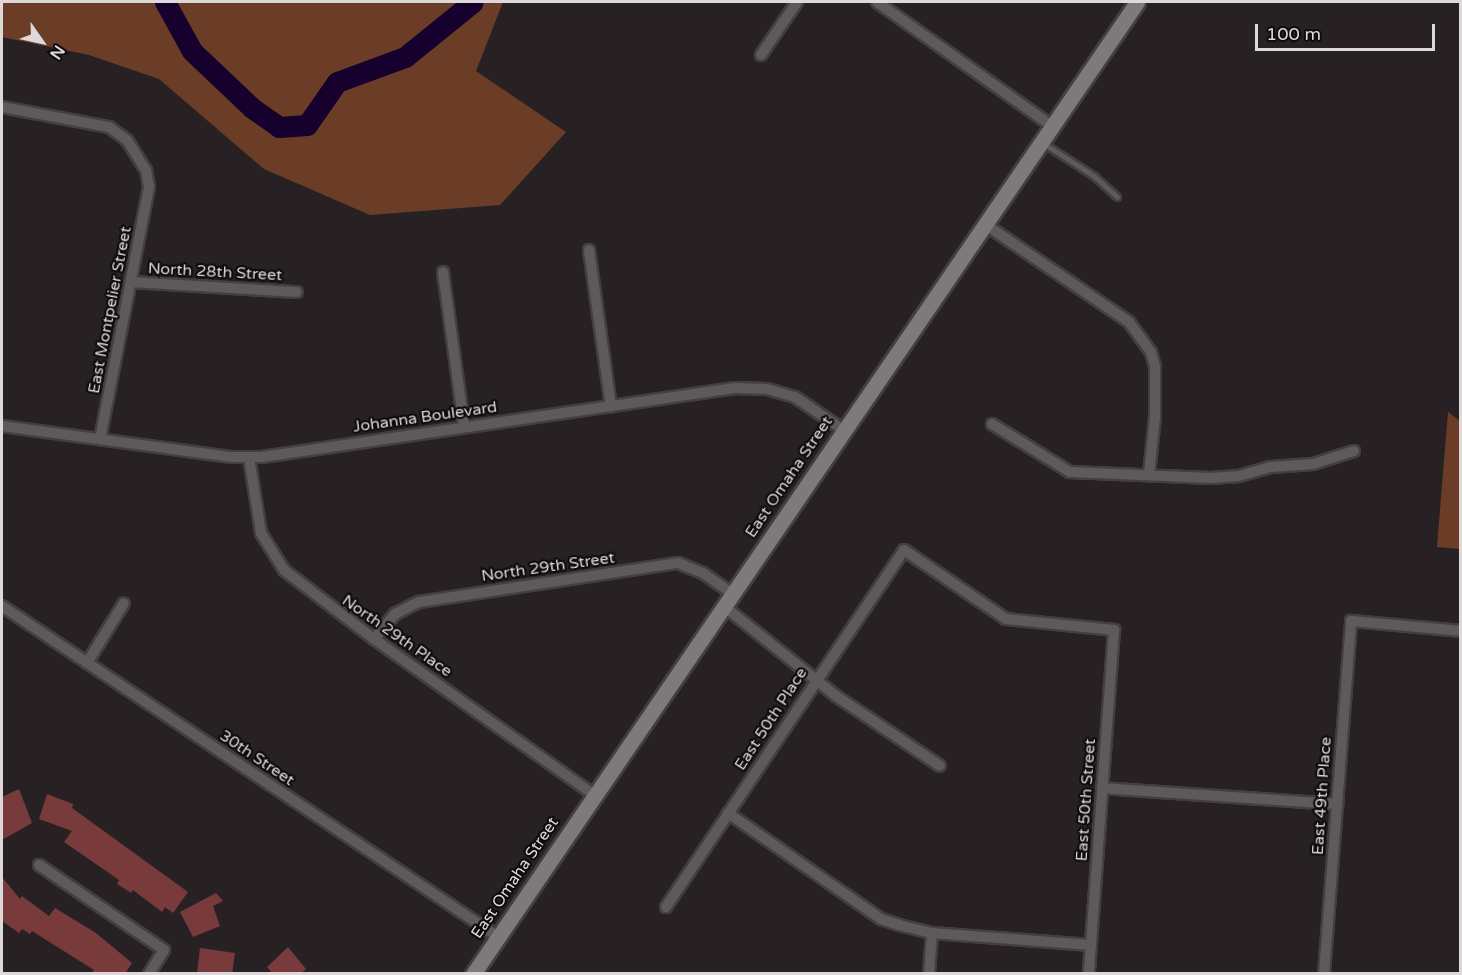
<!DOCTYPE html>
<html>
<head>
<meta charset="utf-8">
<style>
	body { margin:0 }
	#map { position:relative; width:1462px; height:975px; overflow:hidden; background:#282124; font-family:"Varela Round",sans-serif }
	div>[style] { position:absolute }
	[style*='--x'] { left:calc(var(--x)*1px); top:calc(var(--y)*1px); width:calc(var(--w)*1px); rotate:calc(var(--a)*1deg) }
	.green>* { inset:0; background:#6b3d27 }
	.river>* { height:21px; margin:-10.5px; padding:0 10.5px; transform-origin:10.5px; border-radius:10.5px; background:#16002d }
	.building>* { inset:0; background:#793a3c }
	.roads { filter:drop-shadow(2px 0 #453e41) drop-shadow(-2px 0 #453e41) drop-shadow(0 2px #453e41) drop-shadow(0 -2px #453e41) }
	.lane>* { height:5px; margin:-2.5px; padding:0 2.5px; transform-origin:2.5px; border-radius:2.5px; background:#5d5a5d }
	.street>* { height:10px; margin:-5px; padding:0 5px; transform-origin:5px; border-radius:5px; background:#5d5a5d }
	.secondary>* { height:15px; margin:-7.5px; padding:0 7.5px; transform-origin:7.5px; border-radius:7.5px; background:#7e797d }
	span { translate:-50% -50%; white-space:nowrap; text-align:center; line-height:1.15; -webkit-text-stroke:4.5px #0f0b0d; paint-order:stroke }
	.street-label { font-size:16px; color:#ddd8d9 }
	.frame { position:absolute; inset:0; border:3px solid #ddd8d9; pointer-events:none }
	.north { position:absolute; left:12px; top:12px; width:60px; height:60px; -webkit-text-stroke:4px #0f0b0d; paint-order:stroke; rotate:124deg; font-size:16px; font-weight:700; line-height:24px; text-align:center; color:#ddd8d9 }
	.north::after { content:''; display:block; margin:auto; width:21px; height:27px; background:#ddd8d9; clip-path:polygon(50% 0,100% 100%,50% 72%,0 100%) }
	.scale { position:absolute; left:1255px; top:24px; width:180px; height:27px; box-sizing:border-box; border:3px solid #ddd8d9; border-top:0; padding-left:8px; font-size:18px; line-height:21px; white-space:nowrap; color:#ddd8d9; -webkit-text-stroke:4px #0f0b0d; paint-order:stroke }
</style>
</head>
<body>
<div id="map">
	<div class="green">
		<div style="clip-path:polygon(2px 2px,503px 2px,476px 71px,566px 132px,500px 205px,370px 215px,264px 169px,159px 79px,89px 55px,2px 37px)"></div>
		<div style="clip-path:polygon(1448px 412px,1460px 421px,1460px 549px,1437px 547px)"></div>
	</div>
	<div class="river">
		<div style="--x:165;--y:2;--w:56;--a:61.1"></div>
		<div style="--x:192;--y:51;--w:83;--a:43.5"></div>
		<div style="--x:252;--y:108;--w:33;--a:35"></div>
		<div style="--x:279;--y:127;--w:28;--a:-4"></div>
		<div style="--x:307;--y:125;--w:52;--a:-55.1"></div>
		<div style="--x:337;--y:82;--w:72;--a:-20.2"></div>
		<div style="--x:405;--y:57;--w:87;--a:-39"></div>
	</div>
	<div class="building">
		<div style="clip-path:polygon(19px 789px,32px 823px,2px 840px,2px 797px)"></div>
		<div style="clip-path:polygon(47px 794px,73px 804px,72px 808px,188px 892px,173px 913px,165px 907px,162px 912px,133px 890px,131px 893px,117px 884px,119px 880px,64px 842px,72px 831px,39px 819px)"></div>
		<div style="clip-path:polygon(2px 877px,20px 899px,22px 896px,49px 916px,55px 908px,96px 933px,132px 963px,125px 974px,91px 974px,94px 970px,32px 931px,30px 934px,22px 929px,19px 933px,2px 921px)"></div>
		<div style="clip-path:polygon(216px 893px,223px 901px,213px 906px,220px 926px,193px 937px,180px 912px)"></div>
		<div style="clip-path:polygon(288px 947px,306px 969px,300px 974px,273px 974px,267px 967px)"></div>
		<div style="clip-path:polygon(200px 948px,235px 953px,232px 974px,197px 974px)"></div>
	</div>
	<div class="roads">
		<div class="lane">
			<div style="--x:1043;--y:143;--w:61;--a:32.9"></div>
			<div style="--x:1094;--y:176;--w:31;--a:42"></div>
		</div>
		<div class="street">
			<div style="--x:877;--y:2;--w:214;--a:35.3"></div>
			<div style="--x:761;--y:55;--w:64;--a:-55.8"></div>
			<div style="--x:2;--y:107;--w:109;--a:10.6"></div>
			<div style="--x:109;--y:127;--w:22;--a:36"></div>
			<div style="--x:127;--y:140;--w:36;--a:58"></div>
			<div style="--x:146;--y:170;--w:17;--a:80"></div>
			<div style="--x:149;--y:187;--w:257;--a:101"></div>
			<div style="--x:986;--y:225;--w:173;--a:34.1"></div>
			<div style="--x:1129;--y:322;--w:37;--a:54"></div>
			<div style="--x:1151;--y:352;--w:16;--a:75"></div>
			<div style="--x:1155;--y:367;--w:49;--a:90"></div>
			<div style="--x:1155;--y:416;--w:59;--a:95.8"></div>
			<div style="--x:589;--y:250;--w:158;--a:82"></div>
			<div style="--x:443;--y:272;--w:154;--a:82.2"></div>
			<div style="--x:132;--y:282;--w:165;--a:3.5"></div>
			<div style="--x:992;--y:424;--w:92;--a:31.6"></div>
			<div style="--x:1070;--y:472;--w:140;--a:2.5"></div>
			<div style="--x:1210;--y:478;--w:29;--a:-4"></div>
			<div style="--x:1239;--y:476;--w:33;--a:-16"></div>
			<div style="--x:1271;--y:467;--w:42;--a:-4.1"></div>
			<div style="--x:1313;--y:464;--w:43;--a:-17.6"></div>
			<div style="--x:2;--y:426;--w:232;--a:7.7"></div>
			<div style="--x:232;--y:457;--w:30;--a:0"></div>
			<div style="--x:262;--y:457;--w:478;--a:-8.3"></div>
			<div style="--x:735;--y:388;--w:32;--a:2"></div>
			<div style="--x:767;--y:389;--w:29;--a:16"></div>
			<div style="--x:795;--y:397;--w:57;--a:34.2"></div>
			<div style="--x:249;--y:457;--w:77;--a:81"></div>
			<div style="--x:261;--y:533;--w:44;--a:58.1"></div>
			<div style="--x:284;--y:570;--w:113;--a:37.5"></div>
			<div style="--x:374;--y:639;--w:270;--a:35.3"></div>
			<div style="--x:2;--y:606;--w:595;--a:33.69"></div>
			<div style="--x:725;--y:607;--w:142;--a:38.7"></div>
			<div style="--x:836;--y:696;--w:125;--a:33.9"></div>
			<div style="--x:374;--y:639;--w:33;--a:-50"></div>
			<div style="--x:395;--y:614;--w:27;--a:-27"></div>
			<div style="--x:419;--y:602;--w:262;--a:-8.6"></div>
			<div style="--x:678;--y:563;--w:27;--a:22"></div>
			<div style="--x:703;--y:573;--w:35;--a:35"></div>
			<div style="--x:87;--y:663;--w:70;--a:-58.3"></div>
			<div style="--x:1102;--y:788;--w:236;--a:3.9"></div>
			<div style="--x:728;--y:813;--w:186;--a:34.7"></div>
			<div style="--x:881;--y:919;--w:19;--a:18"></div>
			<div style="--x:899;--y:925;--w:34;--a:14"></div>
			<div style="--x:932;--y:933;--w:159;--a:4.3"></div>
			<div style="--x:39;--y:865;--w:151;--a:34.2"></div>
			<div style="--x:164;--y:950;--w:28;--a:122"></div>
			<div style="--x:666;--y:907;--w:429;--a:-56.3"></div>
			<div style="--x:904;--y:550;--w:123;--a:34.1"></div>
			<div style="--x:1006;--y:619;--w:109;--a:5.8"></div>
			<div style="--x:1114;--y:630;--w:345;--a:94.2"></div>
			<div style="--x:929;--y:974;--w:41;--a:-85.8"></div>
			<div style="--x:1324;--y:974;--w:354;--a:-85.6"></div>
			<div style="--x:1351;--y:621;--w:109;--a:5.2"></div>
		</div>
		<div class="secondary">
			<div style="--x:473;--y:974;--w:1177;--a:-55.66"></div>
		</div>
	</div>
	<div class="street-label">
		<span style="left:215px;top:272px;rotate:3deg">North 28th Street</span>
		<span style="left:110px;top:310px;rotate:-79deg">East Montpelier Street</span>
		<span style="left:425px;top:417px;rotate:-8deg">Johanna Boulevard</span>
		<span style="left:789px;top:477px;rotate:-56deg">East Omaha Street</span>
		<span style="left:548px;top:567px;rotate:-8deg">North 29th Street</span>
		<span style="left:397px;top:636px;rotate:35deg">North 29th Place</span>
		<span style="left:771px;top:719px;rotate:-57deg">East 50th Place</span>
		<span style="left:257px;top:758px;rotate:34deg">30th Street</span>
		<span style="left:1322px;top:796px;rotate:-86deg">East 49th Place</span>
		<span style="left:1086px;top:800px;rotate:-86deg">East 50th Street</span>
		<span style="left:515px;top:878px;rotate:-56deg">East Omaha Street</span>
	</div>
	<div class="frame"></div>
	<div class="north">N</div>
	<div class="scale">100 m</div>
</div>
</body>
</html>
